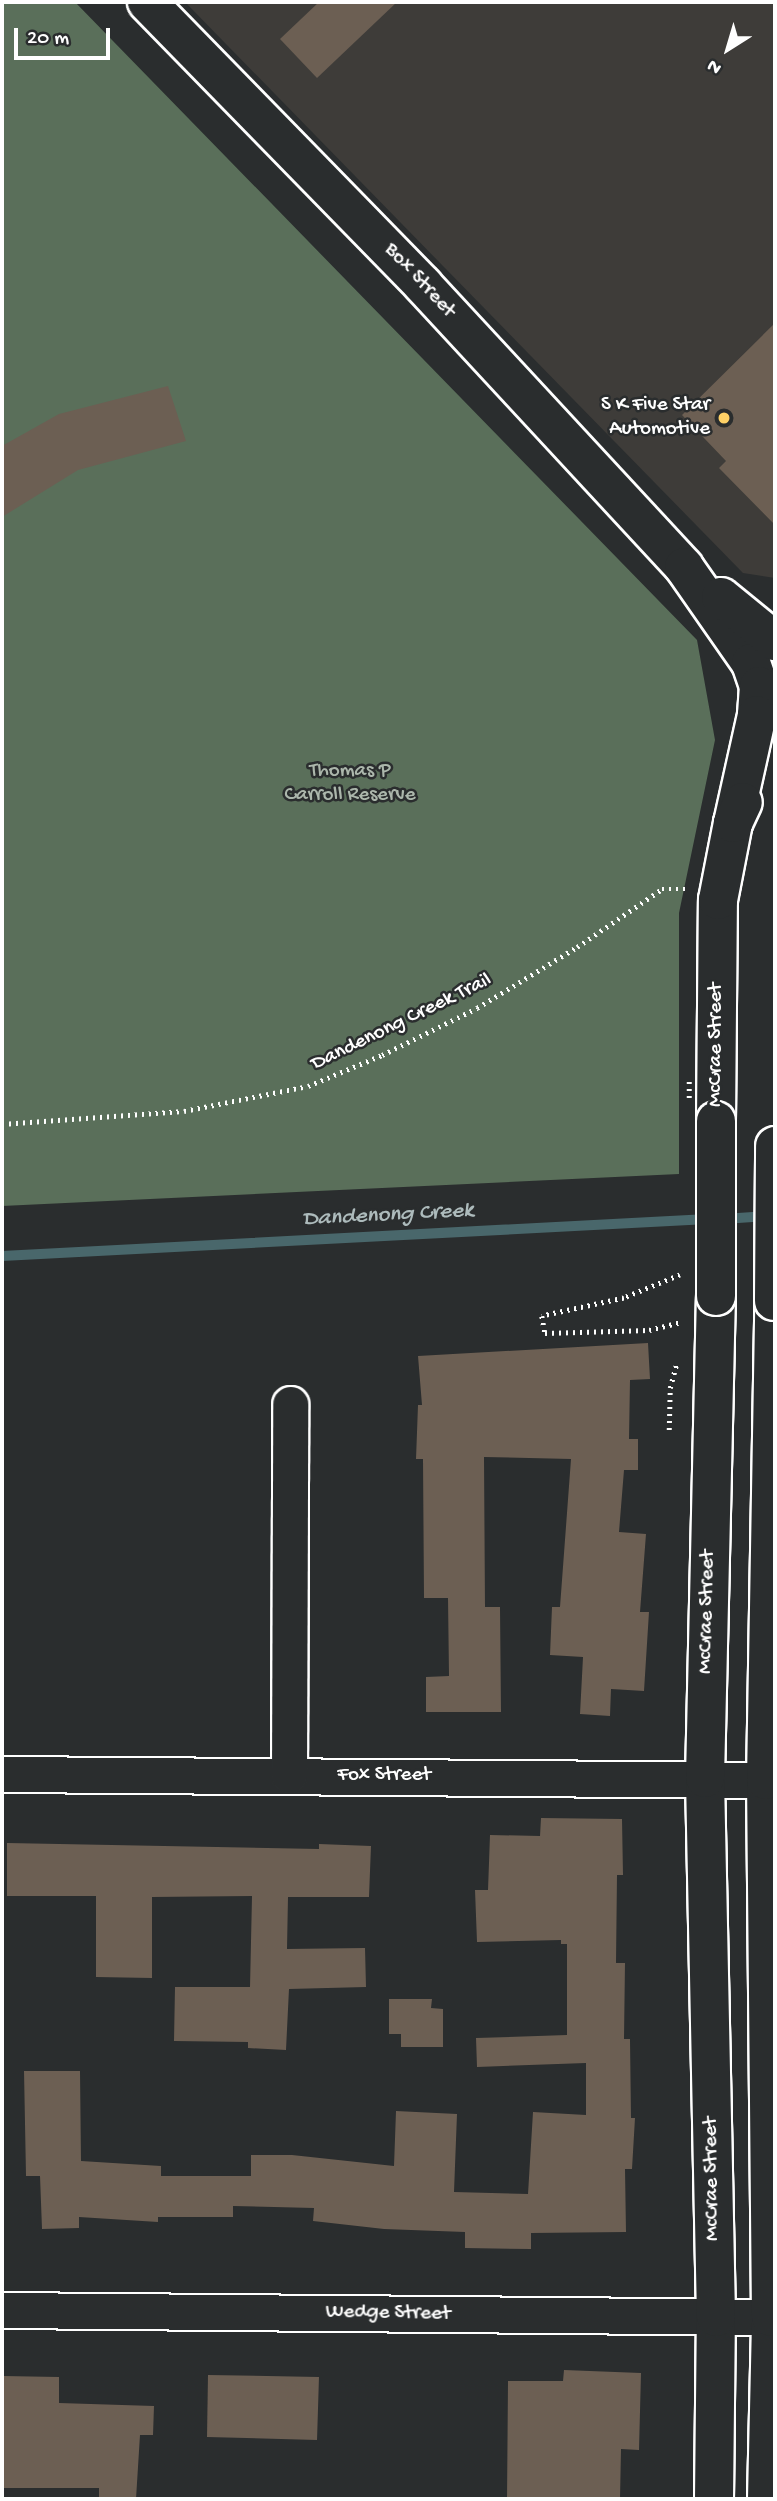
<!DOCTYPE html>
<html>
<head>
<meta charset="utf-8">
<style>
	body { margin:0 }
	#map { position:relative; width:777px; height:2501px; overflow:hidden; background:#2a2d2e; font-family:"Gochi Hand",sans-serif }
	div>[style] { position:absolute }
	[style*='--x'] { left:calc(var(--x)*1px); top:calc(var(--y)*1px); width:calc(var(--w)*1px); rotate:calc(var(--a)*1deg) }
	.built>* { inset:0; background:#3e3c39 }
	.green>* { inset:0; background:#5a6f5a }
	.stream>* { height:10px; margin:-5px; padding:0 5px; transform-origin:5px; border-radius:5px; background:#49676b }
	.building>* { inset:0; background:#6c5f53 }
	.path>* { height:4.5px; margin-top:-2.25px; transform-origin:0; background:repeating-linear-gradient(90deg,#fff 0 2px,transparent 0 7px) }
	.roads { filter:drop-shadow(2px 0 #fff) drop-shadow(-2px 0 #fff) drop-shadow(0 2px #fff) drop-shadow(0 -2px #fff) }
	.minor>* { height:35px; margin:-17.5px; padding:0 17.5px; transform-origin:17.5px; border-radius:17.5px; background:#2a2d2e }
	.secondary>* { height:38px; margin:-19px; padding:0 19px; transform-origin:19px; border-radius:19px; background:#2a2d2e }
	.path-bridge>* { height:4.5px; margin-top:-2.25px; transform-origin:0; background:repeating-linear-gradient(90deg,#fff 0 2px,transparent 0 7px) }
	.bridges { filter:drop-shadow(2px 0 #fff) drop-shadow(-2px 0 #fff) drop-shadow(0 2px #fff) drop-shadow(0 -2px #fff) }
	.secondary-bridge>* { height:38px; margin:-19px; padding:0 19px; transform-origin:19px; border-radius:19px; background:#2a2d2e }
	.dots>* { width:19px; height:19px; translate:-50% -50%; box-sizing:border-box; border:4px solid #2a2d2e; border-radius:50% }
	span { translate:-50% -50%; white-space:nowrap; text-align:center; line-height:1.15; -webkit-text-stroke:5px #2a2d2e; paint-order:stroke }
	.street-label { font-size:21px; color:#fff }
	.poi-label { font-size:21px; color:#fff }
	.right { translate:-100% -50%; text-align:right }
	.park-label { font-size:21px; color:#acb7ac }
	.water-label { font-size:23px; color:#adbbbc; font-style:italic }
	.frame { position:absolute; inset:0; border:4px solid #fff; pointer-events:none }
	.north { position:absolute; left:693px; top:14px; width:70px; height:70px; -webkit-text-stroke:5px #2a2d2e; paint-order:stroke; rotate:217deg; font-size:19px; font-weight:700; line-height:28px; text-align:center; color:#fff }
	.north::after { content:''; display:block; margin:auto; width:24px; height:32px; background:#fff; clip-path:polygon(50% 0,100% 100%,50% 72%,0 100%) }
	.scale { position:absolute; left:14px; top:28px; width:96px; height:32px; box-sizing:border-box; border:4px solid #fff; border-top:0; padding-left:9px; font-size:21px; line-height:24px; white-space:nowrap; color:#fff; -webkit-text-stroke:5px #2a2d2e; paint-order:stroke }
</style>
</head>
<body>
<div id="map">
	<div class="built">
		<div style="clip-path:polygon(185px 2px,775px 2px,775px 578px,743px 573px)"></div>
	</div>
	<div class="green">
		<div style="clip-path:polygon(2px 2px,75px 2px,697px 640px,715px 740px,679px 913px,679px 1174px,2px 1206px)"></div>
	</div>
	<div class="stream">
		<div style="--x:723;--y:1219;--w:45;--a:-3.8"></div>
		<div style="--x:2;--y:1256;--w:707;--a:-3"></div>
	</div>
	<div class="building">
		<div style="clip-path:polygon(319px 2px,397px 2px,317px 78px,280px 39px)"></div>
		<div style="clip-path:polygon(775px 323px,775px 525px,719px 468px,726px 461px,682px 415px)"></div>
		<div style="clip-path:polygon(168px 386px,186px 441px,78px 470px,2px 517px,2px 446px,59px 414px)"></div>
		<div style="clip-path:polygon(648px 1343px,650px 1379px,630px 1380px,629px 1439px,638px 1439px,638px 1470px,624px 1470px,619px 1532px,646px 1534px,640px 1612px,649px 1612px,644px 1691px,611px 1689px,610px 1716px,580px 1714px,583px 1657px,550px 1655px,552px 1607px,560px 1607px,571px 1459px,484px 1457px,485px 1607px,500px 1607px,501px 1712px,426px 1712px,426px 1677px,449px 1676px,448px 1598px,424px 1598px,423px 1459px,416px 1459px,418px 1405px,422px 1405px,418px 1356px)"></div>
		<div style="clip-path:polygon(541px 1818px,622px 1819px,623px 1875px,617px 1875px,616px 1963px,625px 1963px,624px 2039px,630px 2039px,631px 2118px,635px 2118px,632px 2169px,625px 2169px,626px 2232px,531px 2233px,531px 2249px,465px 2248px,465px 2232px,384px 2229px,313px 2221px,314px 2208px,233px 2206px,233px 2217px,158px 2217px,158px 2222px,79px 2217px,79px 2228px,42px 2229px,40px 2176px,26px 2176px,24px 2071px,80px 2071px,81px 2161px,161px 2166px,161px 2176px,251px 2176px,251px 2155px,292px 2155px,394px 2166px,396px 2111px,457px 2114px,454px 2192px,528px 2194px,533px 2112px,586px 2115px,586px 2063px,477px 2067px,476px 2038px,567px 2035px,567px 1944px,561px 1944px,561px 1940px,477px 1942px,475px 1890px,488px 1890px,490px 1835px,540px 1836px)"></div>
		<div style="clip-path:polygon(7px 1843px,319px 1849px,319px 1844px,371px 1846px,369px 1897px,288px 1897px,287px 1949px,365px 1948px,366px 1987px,289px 1989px,286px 2050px,248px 2048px,248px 2042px,174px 2041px,175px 1987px,250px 1987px,252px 1896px,152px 1897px,152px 1978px,96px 1977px,96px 1896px,7px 1896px)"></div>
		<div style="clip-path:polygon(389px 1999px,432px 1999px,431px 2008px,443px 2009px,443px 2047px,401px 2047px,401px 2034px,389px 2034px)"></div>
		<div style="clip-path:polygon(564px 2370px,641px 2373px,639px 2450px,621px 2449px,620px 2499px,507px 2499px,508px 2381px,563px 2381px)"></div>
		<div style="clip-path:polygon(208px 2375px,319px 2377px,317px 2440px,207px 2437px)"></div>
		<div style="clip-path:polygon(3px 2376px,59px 2377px,59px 2403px,154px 2406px,153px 2435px,140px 2435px,136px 2499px,99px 2499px,99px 2488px,3px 2488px)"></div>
	</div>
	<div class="path">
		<div style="--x:2;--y:1124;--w:182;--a:-4.1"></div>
		<div style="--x:184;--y:1111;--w:126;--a:-11.4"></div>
		<div style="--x:308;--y:1086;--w:80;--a:-22.7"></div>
		<div style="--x:382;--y:1055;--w:106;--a:-26.3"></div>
		<div style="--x:477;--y:1008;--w:117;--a:-31.4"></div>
		<div style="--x:577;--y:947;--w:103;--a:-34.3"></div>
		<div style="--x:662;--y:889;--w:23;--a:0"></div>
		<div style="--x:680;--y:1275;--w:61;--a:157.7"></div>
		<div style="--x:624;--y:1298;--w:84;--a:167.6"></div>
		<div style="--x:542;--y:1316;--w:17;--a:80"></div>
		<div style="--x:545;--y:1333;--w:104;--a:-1.7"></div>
		<div style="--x:649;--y:1330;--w:33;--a:-14"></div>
		<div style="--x:669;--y:1430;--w:42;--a:-88.6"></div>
		<div style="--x:670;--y:1388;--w:27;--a:-75"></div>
	</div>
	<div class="roads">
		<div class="minor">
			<div style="--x:2;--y:1774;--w:764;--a:0.45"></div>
			<div style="--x:289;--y:1776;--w:372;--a:-89.8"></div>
			<div style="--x:2;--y:2310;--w:773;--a:0.52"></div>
		</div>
		<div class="secondary">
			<div style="--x:147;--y:2;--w:395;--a:45.7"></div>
			<div style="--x:423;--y:285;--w:384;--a:47.2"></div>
			<div style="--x:684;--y:567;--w:117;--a:55.1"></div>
			<div style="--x:751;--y:663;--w:24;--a:71"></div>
			<div style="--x:759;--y:686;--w:29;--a:94"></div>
			<div style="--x:757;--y:715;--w:111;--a:102.5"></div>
			<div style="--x:721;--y:597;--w:70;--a:39.2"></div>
			<div style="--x:716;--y:1121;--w:221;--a:-89.5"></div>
			<div style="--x:718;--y:900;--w:78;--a:-79"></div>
			<div style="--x:733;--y:823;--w:23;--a:-65"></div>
			<div style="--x:714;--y:2499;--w:182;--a:-89.4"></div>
			<div style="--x:716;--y:2317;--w:539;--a:-91.17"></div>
			<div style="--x:705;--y:1778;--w:482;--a:-88.7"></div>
			<div style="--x:767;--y:2499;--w:182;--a:-88.7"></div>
			<div style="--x:771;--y:2317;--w:537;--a:-90.53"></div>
			<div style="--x:766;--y:1780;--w:479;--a:-89"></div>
		</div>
	</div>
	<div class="path-bridge">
		<div style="--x:689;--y:1098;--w:20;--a:-90"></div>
	</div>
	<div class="bridges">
		<div class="secondary-bridge">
			<div style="--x:716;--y:1296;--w:175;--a:-90"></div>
			<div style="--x:774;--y:1301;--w:155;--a:-89.6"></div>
		</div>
	</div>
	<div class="dots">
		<div style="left:724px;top:418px;background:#ffd166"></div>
	</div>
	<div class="street-label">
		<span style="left:419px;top:281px;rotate:47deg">Box Street</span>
		<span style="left:402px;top:1023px;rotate:-26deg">Dandenong Creek Trail</span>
		<span style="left:717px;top:1045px;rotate:-90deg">McCrae Street</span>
		<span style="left:708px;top:1612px;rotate:-89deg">McCrae Street</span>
		<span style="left:384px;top:1776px">Fox Street</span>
		<span style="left:713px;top:2179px;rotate:-91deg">McCrae Street</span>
		<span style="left:388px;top:2314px;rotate:1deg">Wedge Street</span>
	</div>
	<div class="poi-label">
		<span class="right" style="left:710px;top:418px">S K Five Star<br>Automotive</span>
	</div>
	<div class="park-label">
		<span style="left:350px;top:784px">Thomas P<br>Carroll Reserve</span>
	</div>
	<div class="water-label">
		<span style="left:388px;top:1216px;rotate:-3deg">Dandenong Creek</span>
	</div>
	<div class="frame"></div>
	<div class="north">N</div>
	<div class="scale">20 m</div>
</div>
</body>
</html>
